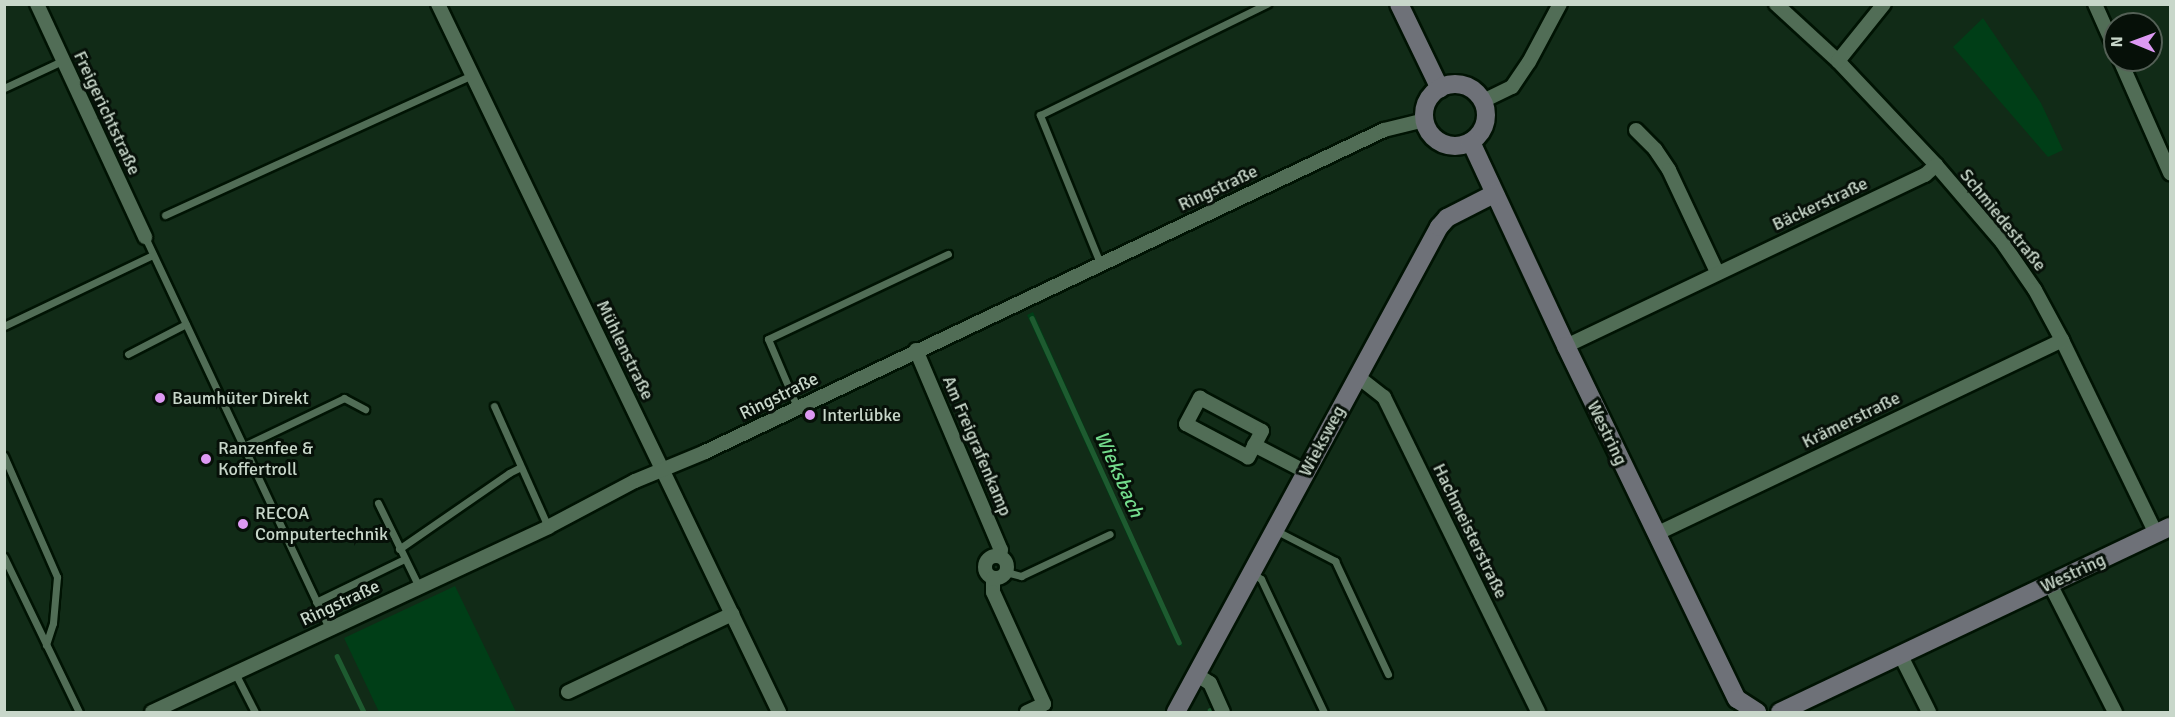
<!DOCTYPE html>
<html>
<head>
<meta charset="utf-8">
<style>
	body { margin:0 }
	#map { position:relative; width:2175px; height:717px; overflow:hidden; background:#112b17; font-family:Signika,sans-serif }
	div>[style] { position:absolute }
	[style*='--x'] { left:calc(var(--x)*1px); top:calc(var(--y)*1px); width:calc(var(--w)*1px); rotate:calc(var(--a)*1deg) }
	.green>* { inset:0; background:#003e17 }
	.stream>* { height:4.5px; margin:-2.25px; padding:0 2.25px; transform-origin:2.25px; border-radius:2.25px; background:#1e5b30 }
	.roads { filter:drop-shadow(2px 0 #001303) drop-shadow(-2px 0 #001303) drop-shadow(0 2px #001303) drop-shadow(0 -2px #001303) }
	.lane>* { height:7px; margin:-3.5px; padding:0 3.5px; transform-origin:3.5px; border-radius:3.5px; background:#516d56 }
	.street>* { height:14px; margin:-7px; padding:0 7px; transform-origin:7px; border-radius:7px; background:#516d56 }
	.street>.ring { margin:-7px; padding:0; box-sizing:content-box; background:none; border:14px solid #516d56; border-radius:50% }
	.secondary>* { height:18px; margin:-9px; padding:0 9px; transform-origin:9px; border-radius:9px; background:#6e7178 }
	.secondary>.ring { margin:-9px; padding:0; box-sizing:content-box; background:none; border:18px solid #6e7178; border-radius:50% }
	.dots>* { width:16px; height:16px; translate:-50% -50%; box-sizing:border-box; border:3px solid #061008; border-radius:50% }
	span { translate:-50% -50%; white-space:nowrap; text-align:center; line-height:1.15; -webkit-text-stroke:6px #061008; paint-order:stroke }
	.street-label { font-size:18px; color:#c8d7ca }
	.poi-label { font-size:18px; color:#c8d7ca }
	.left { translate:0 -50%; text-align:left }
	.water-label { font-size:20px; color:#73db8c; font-style:italic }
	.frame { position:absolute; inset:0; border:6px solid #c8d7ca; pointer-events:none }
	.north { position:absolute; left:2103px; top:12px; width:60px; height:60px; box-sizing:border-box; background:#061008; border:2px solid #546056; border-radius:50%; rotate:271deg; font-size:16px; font-weight:700; line-height:24px; text-align:center; color:#c8d7ca }
	.north::after { content:''; display:block; margin:auto; width:21px; height:27px; background:#dd99f3; clip-path:polygon(50% 0,100% 100%,50% 72%,0 100%) }
</style>
</head>
<body>
<div id="map">
	<div class="green">
		<div style="clip-path:polygon(1983px 18px,2041px 103px,2063px 150px,2048px 157px,1953px 47px)"></div>
		<div style="clip-path:polygon(1033px 312px,1183px 647px,1176px 643px,1027px 315px)"></div>
		<div style="clip-path:polygon(455px 586px,516px 712px,379px 712px,344px 638px)"></div>
	</div>
	<div class="stream">
		<div style="--x:1032;--y:318;--w:356;--a:65.6"></div>
		<div style="--x:337;--y:656;--w:62;--a:64.3"></div>
		<div style="--x:1210;--y:710;--w:2;--a:63"></div>
	</div>
	<div class="roads">
		<div class="lane">
			<div style="--x:4;--y:88;--w:64;--a:-25"></div>
			<div style="--x:165;--y:215;--w:337;--a:-24.5"></div>
			<div style="--x:145;--y:237;--w:432;--a:64.8"></div>
			<div style="--x:1100;--y:263;--w:160;--a:-112.1"></div>
			<div style="--x:1040;--y:115;--w:253;--a:-26.1"></div>
			<div style="--x:4;--y:326;--w:165;--a:-25.5"></div>
			<div style="--x:128;--y:354;--w:65;--a:-27.3"></div>
			<div style="--x:494;--y:406;--w:133;--a:65.9"></div>
			<div style="--x:797;--y:407;--w:74;--a:-113.1"></div>
			<div style="--x:768;--y:339;--w:199;--a:-25.3"></div>
			<div style="--x:244;--y:446;--w:111;--a:-25.6"></div>
			<div style="--x:344;--y:398;--w:24;--a:28"></div>
			<div style="--x:4;--y:456;--w:132;--a:66.3"></div>
			<div style="--x:57;--y:577;--w:46;--a:95"></div>
			<div style="--x:53;--y:623;--w:23;--a:108"></div>
			<div style="--x:378;--y:503;--w:93;--a:64"></div>
			<div style="--x:1275;--y:530;--w:68;--a:27.3"></div>
			<div style="--x:1335;--y:561;--w:125;--a:64.9"></div>
			<div style="--x:399;--y:549;--w:134;--a:-34.6"></div>
			<div style="--x:509;--y:473;--w:13;--a:-27"></div>
			<div style="--x:4;--y:557;--w:172;--a:64.2"></div>
			<div style="--x:1006;--y:572;--w:16;--a:15"></div>
			<div style="--x:1021;--y:576;--w:98;--a:-25.3"></div>
			<div style="--x:1252;--y:573;--w:11;--a:34"></div>
			<div style="--x:1261;--y:579;--w:147;--a:64.7"></div>
			<div style="--x:316;--y:602;--w:98;--a:-26"></div>
			<div style="--x:235;--y:673;--w:44;--a:62.9"></div>
		</div>
		<div class="street">
			<div style="--x:37;--y:4;--w:257;--a:65.1"></div>
			<div style="--x:438;--y:4;--w:786;--a:64.28"></div>
			<div style="--x:1776;--y:4;--w:84;--a:42.6"></div>
			<div style="--x:1838;--y:61;--w:143;--a:46.7"></div>
			<div style="--x:1936;--y:165;--w:101;--a:49.4"></div>
			<div style="--x:2002;--y:242;--w:58;--a:55.5"></div>
			<div style="--x:2035;--y:290;--w:57;--a:61.6"></div>
			<div style="--x:2062;--y:340;--w:216;--a:64.1"></div>
			<div style="--x:2095;--y:4;--w:49;--a:66"></div>
			<div style="--x:2120;--y:60;--w:124;--a:66.1"></div>
			<div style="--x:1838;--y:61;--w:73;--a:-51.1"></div>
			<div style="--x:1483;--y:101;--w:32;--a:-26"></div>
			<div style="--x:1512;--y:87;--w:30;--a:-56"></div>
			<div style="--x:1529;--y:62;--w:66;--a:-61.9"></div>
			<div style="--x:1636;--y:130;--w:27;--a:45"></div>
			<div style="--x:1655;--y:149;--w:25;--a:56"></div>
			<div style="--x:1669;--y:170;--w:113;--a:64.8"></div>
			<div style="--x:1566;--y:346;--w:398;--a:-25.5"></div>
			<div style="--x:1925;--y:175;--w:15;--a:-42"></div>
			<div style="--x:916;--y:350;--w:217;--a:67"></div>
			<div style="--x:1001;--y:550;--w:6;--a:108"></div>
			<div style="--x:1357;--y:376;--w:34;--a:38"></div>
			<div style="--x:1384;--y:397;--w:351;--a:63.9"></div>
			<div style="--x:1200;--y:398;--w:70;--a:28"></div>
			<div style="--x:1262;--y:431;--w:30;--a:118"></div>
			<div style="--x:1248;--y:457;--w:70;--a:-152"></div>
			<div style="--x:1186;--y:424;--w:30;--a:-62"></div>
			<div style="--x:1254;--y:445;--w:59;--a:27.4"></div>
			<div style="--x:1656;--y:534;--w:450;--a:-25.5"></div>
			<div class="ring" style="left:985px;top:556px;width:8px;height:8px"></div>
			<div style="--x:993;--y:578;--w:14;--a:90"></div>
			<div style="--x:993;--y:592;--w:123;--a:65.5"></div>
			<div style="--x:1044;--y:704;--w:19;--a:155"></div>
			<div style="--x:2050;--y:584;--w:144;--a:63.1"></div>
			<div style="--x:1901;--y:656;--w:63;--a:63.4"></div>
			<div style="--x:1197;--y:675;--w:15;--a:32"></div>
			<div style="--x:1210;--y:683;--w:32;--a:66"></div>
			<div style="--x:568;--y:692;--w:182;--a:-25.4"></div>
			<div style="--x:152;--y:712;--w:437;--a:-25"></div>
			<div style="--x:548;--y:527;--w:98;--a:-27.9"></div>
			<div style="--x:635;--y:481;--w:76;--a:-22.5"></div>
			<div style="--x:705;--y:452;--w:751;--a:-25.37"></div>
			<div style="--x:1384;--y:130;--w:42;--a:-13.7"></div>
		</div>
		<div class="secondary">
			<div style="--x:1399;--y:4;--w:94;--a:64.2"></div>
			<div class="ring" style="left:1424px;top:84px;width:44px;height:44px"></div>
			<div style="--x:1471;--y:142;--w:225;--a:65"></div>
			<div style="--x:1566;--y:346;--w:392;--a:64.2"></div>
			<div style="--x:1737;--y:699;--w:24;--a:33"></div>
			<div style="--x:1176;--y:712;--w:552;--a:-61.53"></div>
			<div style="--x:1439;--y:227;--w:12;--a:-48"></div>
			<div style="--x:1447;--y:218;--w:53;--a:-27.1"></div>
			<div style="--x:1780;--y:712;--w:432;--a:-25.4"></div>
		</div>
	</div>
	<div class="dots">
		<div style="left:160px;top:398px;background:#dd99f3"></div>
		<div style="left:810px;top:415px;background:#dd99f3"></div>
		<div style="left:206px;top:459px;background:#dd99f3"></div>
		<div style="left:243px;top:524px;background:#dd99f3"></div>
	</div>
	<div class="street-label">
		<span style="left:107px;top:113px;rotate:65deg">Freigerichtstraße</span>
		<span style="left:1218px;top:188px;rotate:-25deg">Ringstraße</span>
		<span style="left:1820px;top:204px;rotate:-25deg">Bäckerstraße</span>
		<span style="left:2003px;top:220px;rotate:51deg">Schmiedestraße</span>
		<span style="left:625px;top:350px;rotate:64deg">Mühlenstraße</span>
		<span style="left:779px;top:396px;rotate:-26deg">Ringstraße</span>
		<span style="left:1851px;top:420px;rotate:-26deg">Krämerstraße</span>
		<span style="left:1607px;top:433px;rotate:64deg">Westring</span>
		<span style="left:1322px;top:441px;rotate:-62deg">Wieksweg</span>
		<span style="left:977px;top:446px;rotate:67deg">Am Freigrafenkamp</span>
		<span style="left:1470px;top:531px;rotate:64deg">Hachmeisterstraße</span>
		<span style="left:2073px;top:573px;rotate:-25deg">Westring</span>
		<span style="left:340px;top:603px;rotate:-25deg">Ringstraße</span>
	</div>
	<div class="poi-label">
		<span class="left" style="left:172px;top:398px">Baumhüter Direkt</span>
		<span class="left" style="left:822px;top:415px">Interlübke</span>
		<span class="left" style="left:218px;top:459px">Ranzenfee &amp;<br>Koffertroll</span>
		<span class="left" style="left:255px;top:524px">RECOA<br>Computertechnik</span>
	</div>
	<div class="water-label">
		<span style="left:1119px;top:474px;rotate:66deg">Wieksbach</span>
	</div>
	<div class="frame"></div>
	<div class="north">N</div>
</div>
</body>
</html>
